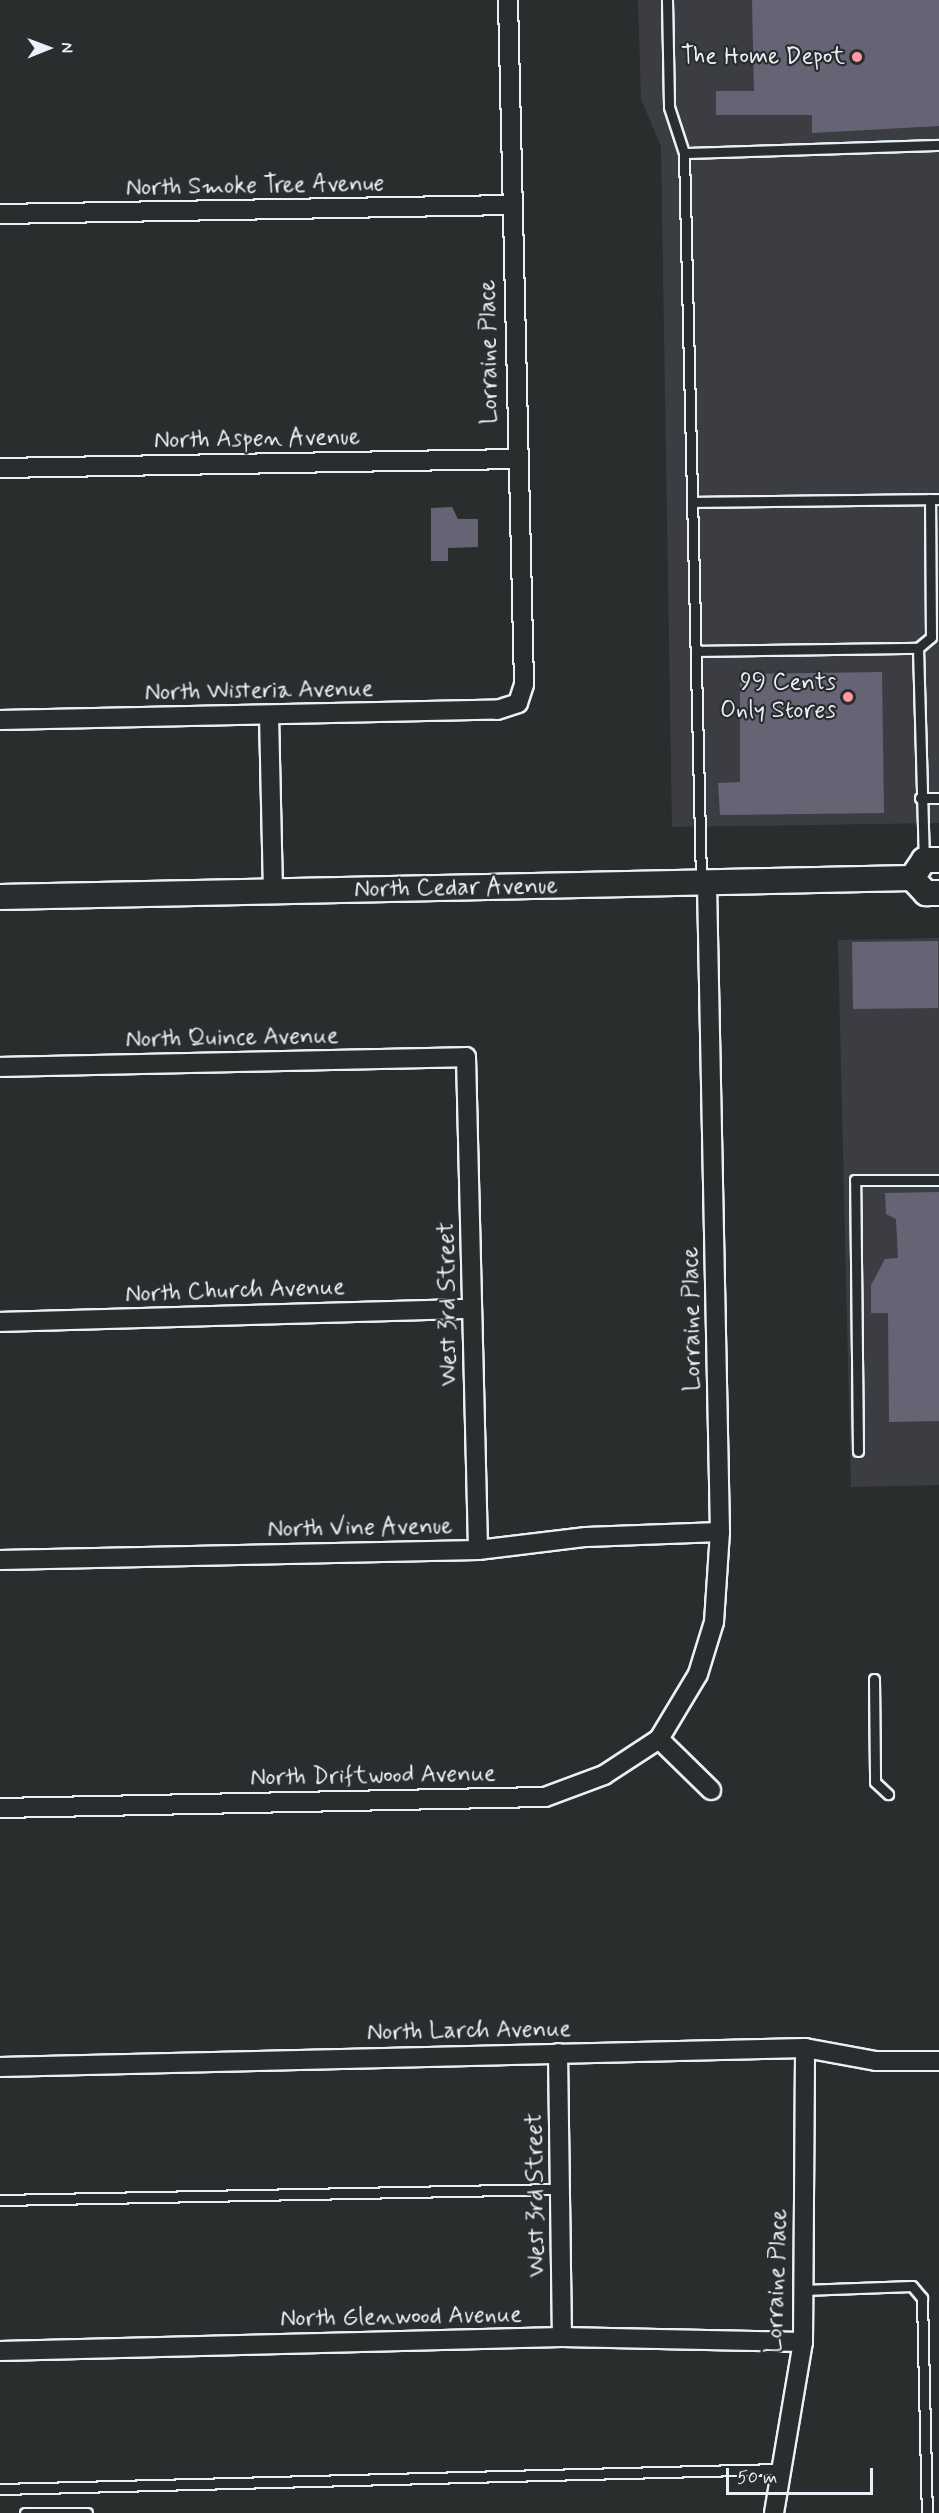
<!DOCTYPE html>
<html>
<head>
<meta charset="utf-8">
<style>
	body { margin:0 }
	#map { position:relative; width:939px; height:2513px; overflow:hidden; background:#2a2d2e; font-family:Mynerve,sans-serif }
	div>[style] { position:absolute }
	[style*='--x'] { left:calc(var(--x)*1px); top:calc(var(--y)*1px); width:calc(var(--w)*1px); rotate:calc(var(--a)*1deg) }
	.built>* { inset:0; background:#3c3d43 }
	.building>* { inset:0; background:#666375 }
	.roads { filter:drop-shadow(2px 0 #e8f1f8) drop-shadow(-2px 0 #e8f1f8) drop-shadow(0 2px #e8f1f8) drop-shadow(0 -2px #e8f1f8) }
	.service>* { height:9px; margin:-4.5px; padding:0 4.5px; transform-origin:4.5px; border-radius:4.5px; background:#2a2d2e }
	.minor>* { height:18px; margin:-9px; padding:0 9px; transform-origin:9px; border-radius:9px; background:#2a2d2e }
	.secondary>* { height:24px; margin:-12px; padding:0 12px; transform-origin:12px; border-radius:12px; background:#2a2d2e }
	.dots>* { width:16px; height:16px; translate:-50% -50%; box-sizing:border-box; border:3px solid #2a2d2e; border-radius:50% }
	span { translate:-50% -50%; white-space:nowrap; text-align:center; line-height:1.15; -webkit-text-stroke:4.5px #2a2d2e; paint-order:stroke }
	.poi-label { font-size:24px; color:#e8f1f8 }
	.right { translate:-100% -50%; text-align:right }
	.street-label { font-size:24px; color:#e8f1f8 }
	.north { position:absolute; left:18px; top:18px; width:60px; height:60px; -webkit-text-stroke:4px #2a2d2e; paint-order:stroke; rotate:89deg; font-size:16px; font-weight:700; line-height:24px; text-align:center; color:#e8f1f8 }
	.north::after { content:''; display:block; margin:auto; width:21px; height:27px; background:#e8f1f8; clip-path:polygon(50% 0,100% 100%,50% 72%,0 100%) }
	.scale { position:absolute; left:726px; top:2468px; width:147px; height:27px; box-sizing:border-box; border:3px solid #e8f1f8; border-top:0; padding-left:8px; font-size:18px; line-height:21px; white-space:nowrap; color:#e8f1f8; -webkit-text-stroke:4px #2a2d2e; paint-order:stroke }
</style>
</head>
<body>
<div id="map">
	<div class="built">
		<div style="clip-path:polygon(638px 0,939px 0,939px 823px,672px 827px,661px 146px,641px 99px)"></div>
		<div style="clip-path:polygon(939px 938px,939px 1485px,851px 1487px,838px 940px)"></div>
	</div>
	<div class="building">
		<div style="clip-path:polygon(752px 0,939px 0,939px 126px,812px 133px,812px 115px,716px 115px,716px 91px,754px 91px)"></div>
		<div style="clip-path:polygon(452px 507px,458px 519px,478px 519px,478px 547px,448px 548px,448px 561px,431px 561px,431px 508px)"></div>
		<div style="clip-path:polygon(882px 672px,884px 813px,720px 815px,718px 783px,740px 782px,740px 674px)"></div>
		<div style="clip-path:polygon(938px 941px,938px 1008px,853px 1009px,852px 942px)"></div>
		<div style="clip-path:polygon(939px 1192px,939px 1421px,889px 1422px,888px 1313px,871px 1313px,871px 1285px,885px 1259px,898px 1258px,896px 1219px,886px 1214px,885px 1193px)"></div>
	</div>
	<div class="roads">
		<div class="service">
			<div style="--x:667;--y:0;--w:107;--a:88.9"></div>
			<div style="--x:669;--y:107;--w:48;--a:71.9"></div>
			<div style="--x:684;--y:153;--w:729;--a:88.66"></div>
			<div style="--x:684;--y:153;--w:255;--a:-1.8"></div>
			<div style="--x:692;--y:502;--w:247;--a:-0.7"></div>
			<div style="--x:918;--y:648;--w:17;--a:-40"></div>
			<div style="--x:931;--y:637;--w:138;--a:-90.4"></div>
			<div style="--x:696;--y:651;--w:222;--a:-0.8"></div>
			<div style="--x:918;--y:648;--w:210;--a:88.4"></div>
			<div style="--x:920;--y:798;--w:19;--a:0"></div>
			<div style="--x:858;--y:1451;--w:271;--a:-90.6"></div>
			<div style="--x:855;--y:1180;--w:84;--a:0"></div>
			<div style="--x:874;--y:1679;--w:103;--a:89.4"></div>
			<div style="--x:875;--y:1782;--w:18;--a:43"></div>
			<div style="--x:0;--y:2200;--w:560;--a:-1.13"></div>
			<div style="--x:803;--y:2290;--w:109;--a:-2.1"></div>
			<div style="--x:912;--y:2286;--w:16;--a:50"></div>
			<div style="--x:922;--y:2298;--w:215;--a:88.7"></div>
			<div style="--x:0;--y:2489;--w:780;--a:-1.47"></div>
			<div style="--x:25;--y:2513;--w:62;--a:0"></div>
		</div>
		<div class="minor">
			<div style="--x:0;--y:214;--w:511;--a:-1.01"></div>
			<div style="--x:0;--y:468;--w:515;--a:-1"></div>
			<div style="--x:269;--y:715;--w:175;--a:88.7"></div>
			<div style="--x:0;--y:720;--w:497;--a:-1.2"></div>
			<div style="--x:497;--y:710;--w:22;--a:-18"></div>
			<div style="--x:518;--y:703;--w:20;--a:-72"></div>
			<div style="--x:524;--y:684;--w:684;--a:-91.34"></div>
			<div style="--x:0;--y:1067;--w:466;--a:-1.2"></div>
			<div style="--x:466;--y:1057;--w:493;--a:88.6"></div>
			<div style="--x:0;--y:1322;--w:472;--a:-1.6"></div>
			<div style="--x:0;--y:1560;--w:478;--a:-1.2"></div>
			<div style="--x:478;--y:1550;--w:109;--a:-6.9"></div>
			<div style="--x:586;--y:1537;--w:134;--a:-2.1"></div>
			<div style="--x:659;--y:1739;--w:73;--a:44.4"></div>
			<div style="--x:0;--y:1808;--w:545;--a:-1.16"></div>
			<div style="--x:545;--y:1797;--w:63;--a:-20.4"></div>
			<div style="--x:604;--y:1775;--w:66;--a:-33.2"></div>
			<div style="--x:659;--y:1739;--w:76;--a:-59"></div>
			<div style="--x:698;--y:1674;--w:54;--a:-72.9"></div>
			<div style="--x:714;--y:1622;--w:90;--a:-86.2"></div>
			<div style="--x:720;--y:1532;--w:647;--a:-91.15"></div>
			<div style="--x:558;--y:2053;--w:284;--a:89.2"></div>
			<div style="--x:0;--y:2067;--w:805;--a:-1.35"></div>
			<div style="--x:805;--y:2048;--w:72;--a:10.4"></div>
			<div style="--x:876;--y:2061;--w:63;--a:0"></div>
			<div style="--x:0;--y:2351;--w:562;--a:-1.43"></div>
			<div style="--x:562;--y:2337;--w:241;--a:1.2"></div>
			<div style="--x:774;--y:2513;--w:173;--a:-80.4"></div>
			<div style="--x:803;--y:2342;--w:294;--a:-89.6"></div>
		</div>
		<div class="secondary">
			<div style="--x:912;--y:878;--w:22;--a:-56"></div>
			<div style="--x:924;--y:860;--w:15;--a:0"></div>
			<div style="--x:0;--y:897;--w:912;--a:-1.19"></div>
			<div style="--x:912;--y:878;--w:21;--a:47"></div>
			<div style="--x:926;--y:893;--w:13;--a:0"></div>
		</div>
	</div>
	<div class="dots">
		<div style="left:857px;top:57px;background:#ff9aa2"></div>
		<div style="left:848px;top:697px;background:#ff9aa2"></div>
	</div>
	<div class="poi-label">
		<span class="right" style="left:845px;top:57px">The Home Depot</span>
		<span class="right" style="left:836px;top:697px">99 Cents<br>Only Stores</span>
	</div>
	<div class="street-label">
		<span style="left:255px;top:186px;rotate:-1deg">North Smoke Tree Avenue</span>
		<span style="left:489px;top:352px;rotate:-91deg">Lorraine Place</span>
		<span style="left:257px;top:439px;rotate:-1deg">North Aspen Avenue</span>
		<span style="left:259px;top:691px;rotate:-1deg">North Wisteria Avenue</span>
		<span style="left:456px;top:888px;rotate:-1deg">North Cedar Avenue</span>
		<span style="left:232px;top:1038px;rotate:-1deg">North Quince Avenue</span>
		<span style="left:235px;top:1291px;rotate:-2deg">North Church Avenue</span>
		<span style="left:448px;top:1304px;rotate:-91deg">West 3rd Street</span>
		<span style="left:692px;top:1319px;rotate:-91deg">Lorraine Place</span>
		<span style="left:360px;top:1528px;rotate:-1deg">North Vine Avenue</span>
		<span style="left:373px;top:1776px;rotate:-1deg">North Driftwood Avenue</span>
		<span style="left:469px;top:2031px;rotate:-1deg">North Larch Avenue</span>
		<span style="left:536px;top:2195px;rotate:-91deg">West 3rd Street</span>
		<span style="left:777px;top:2281px;rotate:-88deg">Lorraine Place</span>
		<span style="left:401px;top:2317px;rotate:-1deg">North Glenwood Avenue</span>
	</div>
	<div class="north">N</div>
	<div class="scale">50 m</div>
</div>
</body>
</html>
